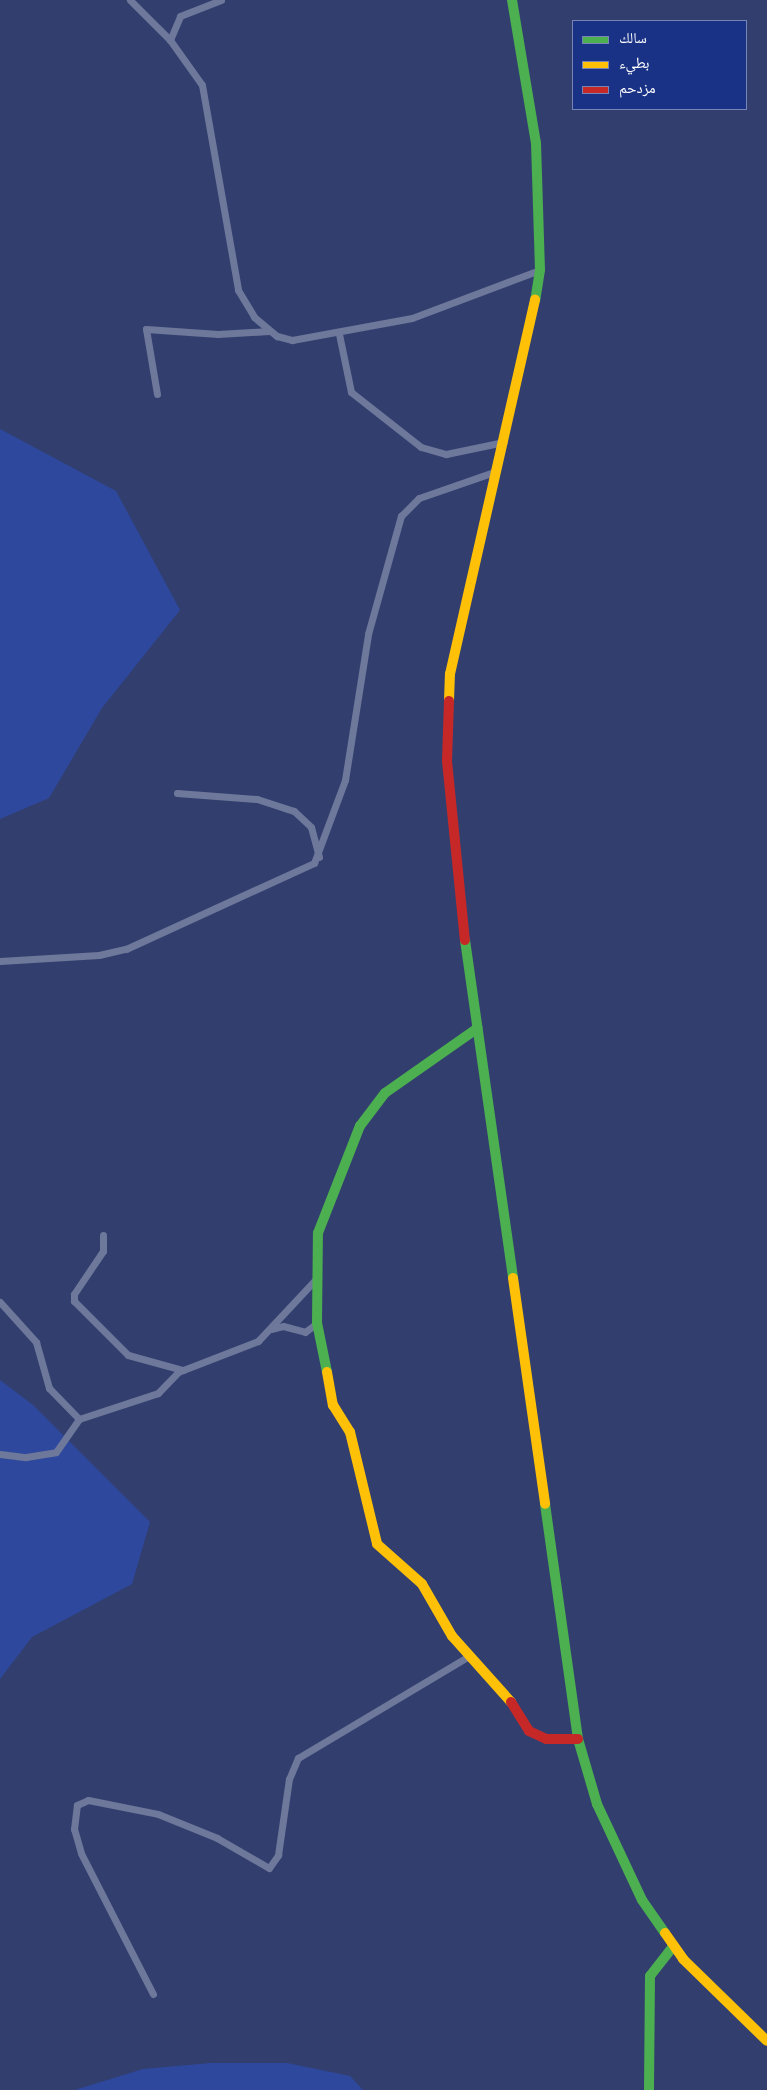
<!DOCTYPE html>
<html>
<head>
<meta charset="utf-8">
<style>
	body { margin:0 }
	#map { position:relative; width:767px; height:2090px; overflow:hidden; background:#323f6e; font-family:Lato,"Noto Naskh Arabic",sans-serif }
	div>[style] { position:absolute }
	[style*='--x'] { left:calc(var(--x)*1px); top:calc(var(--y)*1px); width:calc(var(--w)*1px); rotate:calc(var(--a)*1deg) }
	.green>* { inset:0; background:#2d489d }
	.street>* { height:7px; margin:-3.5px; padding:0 3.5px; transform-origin:3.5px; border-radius:3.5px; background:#6e789b }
	.fast>* { height:10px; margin:-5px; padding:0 5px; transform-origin:5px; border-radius:5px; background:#4caf50 }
	.slow>* { height:10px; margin:-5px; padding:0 5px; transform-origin:5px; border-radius:5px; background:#ffc107 }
	.jam>* { height:10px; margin:-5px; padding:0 5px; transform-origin:5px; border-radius:5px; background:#c62828 }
	span { translate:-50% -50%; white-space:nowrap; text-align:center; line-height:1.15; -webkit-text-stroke:4px #1a3286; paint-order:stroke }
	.legend { position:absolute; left:572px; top:20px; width:175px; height:90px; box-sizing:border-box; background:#1a3286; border:1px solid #7684b6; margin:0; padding:6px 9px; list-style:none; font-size:15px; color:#fff }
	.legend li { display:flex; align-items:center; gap:10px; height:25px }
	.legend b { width:25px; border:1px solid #7684b6 }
</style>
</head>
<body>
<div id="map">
	<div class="green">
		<div style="clip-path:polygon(0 429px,116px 491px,180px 610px,102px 708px,49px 798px,0 819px)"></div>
		<div style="clip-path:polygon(0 1380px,33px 1405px,150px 1522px,132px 1584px,32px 1637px,0 1679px)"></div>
		<div style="clip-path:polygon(211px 2063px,287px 2063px,350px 2076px,363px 2090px,75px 2090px,143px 2069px)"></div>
	</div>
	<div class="street">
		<div style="--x:130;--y:0;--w:57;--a:45"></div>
		<div style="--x:170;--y:40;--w:55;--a:54.6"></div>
		<div style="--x:202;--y:85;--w:208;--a:80"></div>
		<div style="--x:238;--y:290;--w:31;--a:59"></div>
		<div style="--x:254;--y:317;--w:30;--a:40"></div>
		<div style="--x:277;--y:336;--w:16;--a:15"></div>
		<div style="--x:292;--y:340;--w:122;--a:-10.4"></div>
		<div style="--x:412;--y:318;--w:137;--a:-20.6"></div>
		<div style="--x:170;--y:40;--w:26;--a:-67"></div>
		<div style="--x:180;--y:16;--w:44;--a:-21.3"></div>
		<div style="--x:339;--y:334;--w:59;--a:78.3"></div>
		<div style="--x:351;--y:392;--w:89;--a:38.2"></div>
		<div style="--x:421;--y:447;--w:26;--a:16"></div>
		<div style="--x:446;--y:454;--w:59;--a:-11.7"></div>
		<div style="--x:157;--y:394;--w:66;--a:-99.6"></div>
		<div style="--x:146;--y:329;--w:72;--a:4"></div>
		<div style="--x:218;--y:334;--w:51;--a:-3.4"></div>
		<div style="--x:177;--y:793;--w:80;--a:4.3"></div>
		<div style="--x:257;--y:799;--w:39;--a:18"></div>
		<div style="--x:294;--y:811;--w:23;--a:43"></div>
		<div style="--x:311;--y:827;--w:31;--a:75"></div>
		<div style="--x:0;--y:961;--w:99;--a:-3.5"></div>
		<div style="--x:99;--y:955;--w:28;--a:-13"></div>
		<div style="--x:126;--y:949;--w:207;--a:-24.6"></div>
		<div style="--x:314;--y:863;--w:89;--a:-69.5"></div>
		<div style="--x:345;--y:780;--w:148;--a:-81"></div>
		<div style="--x:368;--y:634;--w:123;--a:-74.4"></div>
		<div style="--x:401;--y:516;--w:25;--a:-45"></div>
		<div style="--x:419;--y:498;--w:79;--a:-19.1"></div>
		<div style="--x:103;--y:1235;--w:16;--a:90"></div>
		<div style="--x:103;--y:1251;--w:52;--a:124"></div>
		<div style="--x:74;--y:1294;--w:7;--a:90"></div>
		<div style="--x:74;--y:1301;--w:76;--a:45"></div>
		<div style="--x:128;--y:1355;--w:57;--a:15.3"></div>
		<div style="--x:0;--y:1302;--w:54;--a:48"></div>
		<div style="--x:36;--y:1342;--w:48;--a:74.2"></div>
		<div style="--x:49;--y:1388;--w:43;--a:45.9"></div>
		<div style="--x:271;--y:1329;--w:12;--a:-14"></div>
		<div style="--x:283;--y:1326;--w:23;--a:15"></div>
		<div style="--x:305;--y:1332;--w:15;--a:-37"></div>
		<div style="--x:0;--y:1454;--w:26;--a:7"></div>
		<div style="--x:26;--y:1457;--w:30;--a:-9"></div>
		<div style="--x:56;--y:1452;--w:40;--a:-55.1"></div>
		<div style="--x:79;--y:1419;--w:83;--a:-18.2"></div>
		<div style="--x:158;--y:1393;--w:29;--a:-46"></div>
		<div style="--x:178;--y:1372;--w:86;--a:-21.2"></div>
		<div style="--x:258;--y:1341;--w:83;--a:-46.9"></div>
		<div style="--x:153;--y:1994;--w:158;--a:-117.1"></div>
		<div style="--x:81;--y:1853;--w:25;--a:-106"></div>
		<div style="--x:74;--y:1829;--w:24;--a:-83"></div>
		<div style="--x:77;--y:1805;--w:12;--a:-24"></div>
		<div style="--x:88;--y:1800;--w:71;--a:11.3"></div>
		<div style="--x:158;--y:1814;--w:64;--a:22.1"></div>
		<div style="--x:217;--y:1838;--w:60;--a:30"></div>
		<div style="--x:269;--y:1868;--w:16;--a:-55"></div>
		<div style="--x:278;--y:1855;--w:77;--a:-81.8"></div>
		<div style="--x:289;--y:1779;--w:23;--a:-67"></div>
		<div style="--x:298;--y:1758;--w:199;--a:-30.8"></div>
	</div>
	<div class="fast">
		<div style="--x:512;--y:0;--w:145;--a:80.5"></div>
		<div style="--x:536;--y:143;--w:127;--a:88.2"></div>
		<div style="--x:540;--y:270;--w:30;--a:99"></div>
		<div style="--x:465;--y:940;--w:341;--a:81.9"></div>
		<div style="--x:327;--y:1372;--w:50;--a:-101.5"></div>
		<div style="--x:317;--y:1323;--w:90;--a:-89.4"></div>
		<div style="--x:318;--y:1233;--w:115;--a:-68.6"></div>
		<div style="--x:360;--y:1126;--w:41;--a:-52.9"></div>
		<div style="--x:385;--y:1093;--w:113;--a:-35"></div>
		<div style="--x:545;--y:1504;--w:237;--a:82"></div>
		<div style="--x:578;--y:1739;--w:68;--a:73.7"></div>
		<div style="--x:597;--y:1804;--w:106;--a:64.9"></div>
		<div style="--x:642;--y:1900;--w:40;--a:55.1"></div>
		<div style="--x:649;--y:2090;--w:114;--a:-89.5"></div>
		<div style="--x:650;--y:1976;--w:37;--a:-52"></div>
	</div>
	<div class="slow">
		<div style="--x:449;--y:701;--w:27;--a:-88"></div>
		<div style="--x:450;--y:674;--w:384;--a:-77.2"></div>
		<div style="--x:513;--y:1278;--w:228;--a:81.9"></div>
		<div style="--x:327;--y:1372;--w:34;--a:80"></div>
		<div style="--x:333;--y:1405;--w:32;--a:58"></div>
		<div style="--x:350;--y:1432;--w:115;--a:76.4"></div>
		<div style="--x:377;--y:1544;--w:60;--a:41.6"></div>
		<div style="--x:422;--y:1584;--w:60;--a:60"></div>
		<div style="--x:452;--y:1636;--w:89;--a:48.2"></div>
		<div style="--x:665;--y:1933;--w:32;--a:55"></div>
		<div style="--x:683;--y:1959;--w:117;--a:44.3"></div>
	</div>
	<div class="jam">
		<div style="--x:449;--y:701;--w:60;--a:91.9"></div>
		<div style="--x:447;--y:761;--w:180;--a:84.3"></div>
		<div style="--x:511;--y:1702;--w:34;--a:58"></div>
		<div style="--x:529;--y:1731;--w:19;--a:25"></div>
		<div style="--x:546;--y:1739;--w:32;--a:0"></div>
	</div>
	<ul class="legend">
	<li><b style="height:6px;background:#4caf50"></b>سالك</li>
	<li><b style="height:6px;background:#ffc107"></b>بطيء</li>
	<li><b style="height:6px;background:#c62828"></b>مزدحم</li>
	</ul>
</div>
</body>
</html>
